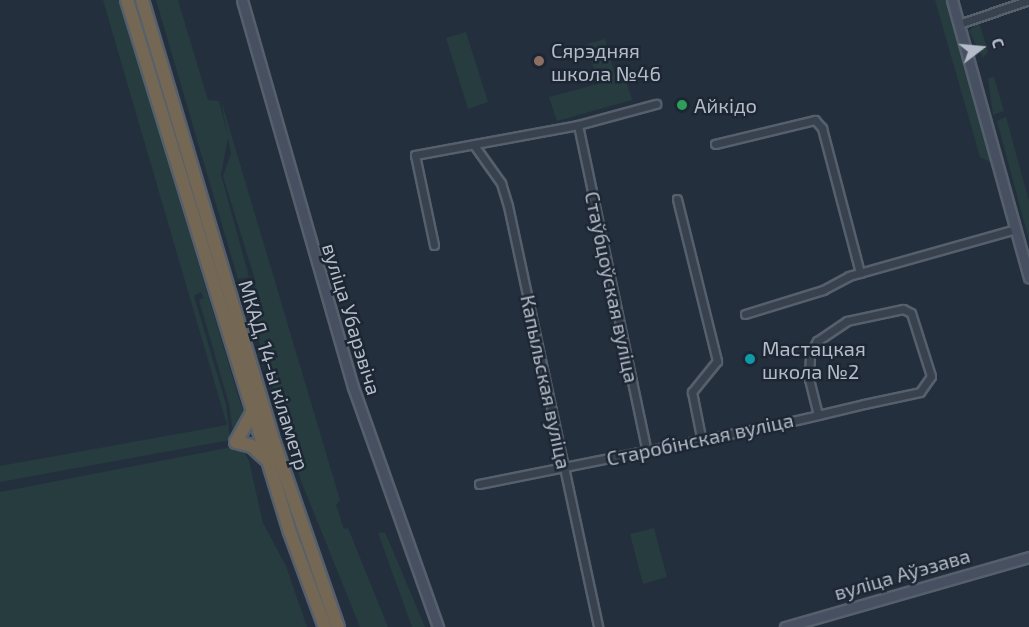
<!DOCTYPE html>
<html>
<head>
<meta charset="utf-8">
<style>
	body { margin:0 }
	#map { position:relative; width:1029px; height:627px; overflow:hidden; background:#242f3e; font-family:"Exo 2",sans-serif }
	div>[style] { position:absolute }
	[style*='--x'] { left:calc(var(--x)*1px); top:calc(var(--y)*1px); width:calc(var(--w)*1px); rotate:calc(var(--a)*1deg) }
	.green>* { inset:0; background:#263c3f }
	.roads { filter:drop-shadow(2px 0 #565f6c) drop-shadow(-2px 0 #565f6c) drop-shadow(0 2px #565f6c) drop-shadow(0 -2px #565f6c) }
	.street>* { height:7px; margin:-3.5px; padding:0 3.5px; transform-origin:3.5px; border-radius:3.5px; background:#38414e }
	.secondary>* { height:9px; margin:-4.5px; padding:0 4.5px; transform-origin:4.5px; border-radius:4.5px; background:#465061 }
	.highway>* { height:12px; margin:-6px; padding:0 6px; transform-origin:6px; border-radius:6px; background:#746855 }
	.dots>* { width:16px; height:16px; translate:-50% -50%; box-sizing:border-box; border:3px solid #1d2633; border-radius:50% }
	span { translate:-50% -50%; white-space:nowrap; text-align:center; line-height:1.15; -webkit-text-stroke:5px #1d2633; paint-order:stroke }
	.poi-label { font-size:20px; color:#b4bcc9 }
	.left { translate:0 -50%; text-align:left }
	.street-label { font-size:20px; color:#b4bcc9 }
	.north { position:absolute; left:951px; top:18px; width:60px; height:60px; -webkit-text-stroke:4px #1d2633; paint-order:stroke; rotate:74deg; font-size:16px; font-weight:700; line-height:24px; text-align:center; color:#b4bcc9 }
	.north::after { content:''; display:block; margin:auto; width:21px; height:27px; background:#b4bcc9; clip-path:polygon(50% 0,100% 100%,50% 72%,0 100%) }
</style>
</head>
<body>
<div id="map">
	<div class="green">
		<div style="clip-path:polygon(103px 0,119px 0,244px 415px,234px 439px,229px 404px,199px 300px,204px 298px,201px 292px,194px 296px,226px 404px,230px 440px,0 482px,0 466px,227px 425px)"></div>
		<div style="clip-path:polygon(156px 0,178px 0,208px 100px,219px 101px,228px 137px,221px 175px,249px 277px,238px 279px)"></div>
		<div style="clip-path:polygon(935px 0,946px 0,993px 164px,980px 157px)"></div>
		<div style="clip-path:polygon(979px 22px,988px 52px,983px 58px,969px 31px)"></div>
		<div style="clip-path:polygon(466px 32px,488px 102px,468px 109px,446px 38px)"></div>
		<div style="clip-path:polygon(605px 39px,616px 79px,625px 77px,632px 100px,557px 121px,549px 97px,598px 84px,587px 44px)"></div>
		<div style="clip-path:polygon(994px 77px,1004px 111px,993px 115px,988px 78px)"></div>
		<div style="clip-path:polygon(221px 100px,340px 500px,336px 505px,344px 529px,348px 528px,388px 627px,360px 627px,301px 481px,258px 338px,251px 303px,256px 283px,223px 176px,231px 154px)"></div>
		<div style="clip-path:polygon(1006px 117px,1029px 201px,1029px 240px,997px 121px)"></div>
		<div style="clip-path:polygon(232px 447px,245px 453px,249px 461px,263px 523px,286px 566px,307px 627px,0 627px,0 492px)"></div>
		<div style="clip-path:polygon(654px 528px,667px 577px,643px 584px,630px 534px)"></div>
		<div style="clip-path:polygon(385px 532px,425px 627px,412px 627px,378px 533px)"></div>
	</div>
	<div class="roads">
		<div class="street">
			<div style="--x:959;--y:24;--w:74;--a:-18.9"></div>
			<div style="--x:578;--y:125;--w:331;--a:78.1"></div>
			<div style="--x:715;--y:144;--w:103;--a:-13.5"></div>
			<div style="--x:815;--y:120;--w:11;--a:49"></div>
			<div style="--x:822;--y:128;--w:150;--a:75.3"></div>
			<div style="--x:474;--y:145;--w:47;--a:54.6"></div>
			<div style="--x:501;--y:183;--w:24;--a:73"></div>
			<div style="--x:508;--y:206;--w:431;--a:77.9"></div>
			<div style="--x:677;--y:199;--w:167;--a:76.1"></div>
			<div style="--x:717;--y:361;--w:40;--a:129"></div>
			<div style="--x:692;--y:392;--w:46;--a:78.7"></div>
			<div style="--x:434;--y:245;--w:92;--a:-101.9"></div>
			<div style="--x:415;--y:155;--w:166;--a:-10.4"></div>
			<div style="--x:578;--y:125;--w:81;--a:-15.1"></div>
			<div style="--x:745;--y:314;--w:82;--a:-17.1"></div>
			<div style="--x:823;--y:290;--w:30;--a:-28"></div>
			<div style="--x:849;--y:276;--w:173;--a:-15.7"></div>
			<div style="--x:479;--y:484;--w:311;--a:-11.3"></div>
			<div style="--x:784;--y:423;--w:35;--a:-13"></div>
			<div style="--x:818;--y:415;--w:47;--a:-13.4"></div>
			<div style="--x:864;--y:404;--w:57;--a:-12.1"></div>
			<div style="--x:920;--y:392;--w:19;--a:-55"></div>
			<div style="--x:931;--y:376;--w:66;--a:-107.6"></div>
			<div style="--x:911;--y:313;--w:9;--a:-153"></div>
			<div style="--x:903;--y:309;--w:57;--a:167.9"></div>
			<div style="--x:847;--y:321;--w:36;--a:146"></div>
			<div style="--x:817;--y:341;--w:15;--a:118"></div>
			<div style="--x:810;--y:354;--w:25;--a:92"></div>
			<div style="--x:809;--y:379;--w:37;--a:76"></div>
		</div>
		<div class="secondary">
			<div style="--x:242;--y:0;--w:403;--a:74"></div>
			<div style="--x:353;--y:387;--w:255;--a:70.5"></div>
			<div style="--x:952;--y:0;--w:288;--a:74.5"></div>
			<div style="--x:785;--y:627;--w:254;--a:-16"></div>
		</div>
		<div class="highway">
			<div style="--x:127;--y:0;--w:556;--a:72.97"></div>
			<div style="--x:290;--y:532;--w:101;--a:69.8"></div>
			<div style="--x:142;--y:0;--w:453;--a:73.4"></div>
			<div style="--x:271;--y:434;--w:204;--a:70.9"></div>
			<div style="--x:236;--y:442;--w:16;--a:14"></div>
			<div style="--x:252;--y:446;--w:19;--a:43"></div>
			<div style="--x:236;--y:442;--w:33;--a:-61"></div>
		</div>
	</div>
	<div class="dots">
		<div style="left:539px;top:61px;background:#8d6e63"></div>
		<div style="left:682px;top:105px;background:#2e9e5b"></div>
		<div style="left:750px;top:359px;background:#0f9aa8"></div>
	</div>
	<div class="poi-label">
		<span class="left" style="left:551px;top:62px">Сярэдняя<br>школа №46</span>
		<span class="left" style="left:694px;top:105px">Айкідо</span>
		<span class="left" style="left:762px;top:360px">Мастацкая<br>школа №2</span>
	</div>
	<div class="street-label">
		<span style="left:612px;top:287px;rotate:78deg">Стаўбцоўская вуліца</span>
		<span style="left:352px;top:319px;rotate:73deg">вуліца Убарэвіча</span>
		<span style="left:274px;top:375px;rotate:73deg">МКАД, 14-ы кіламетр</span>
		<span style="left:546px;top:382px;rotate:78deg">Капыльская вуліца</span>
		<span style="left:700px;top:439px;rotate:-12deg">Старобінская вуліца</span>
		<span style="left:902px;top:574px;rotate:-16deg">вуліца Аўэзава</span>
	</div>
	<div class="north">С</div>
</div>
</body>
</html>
